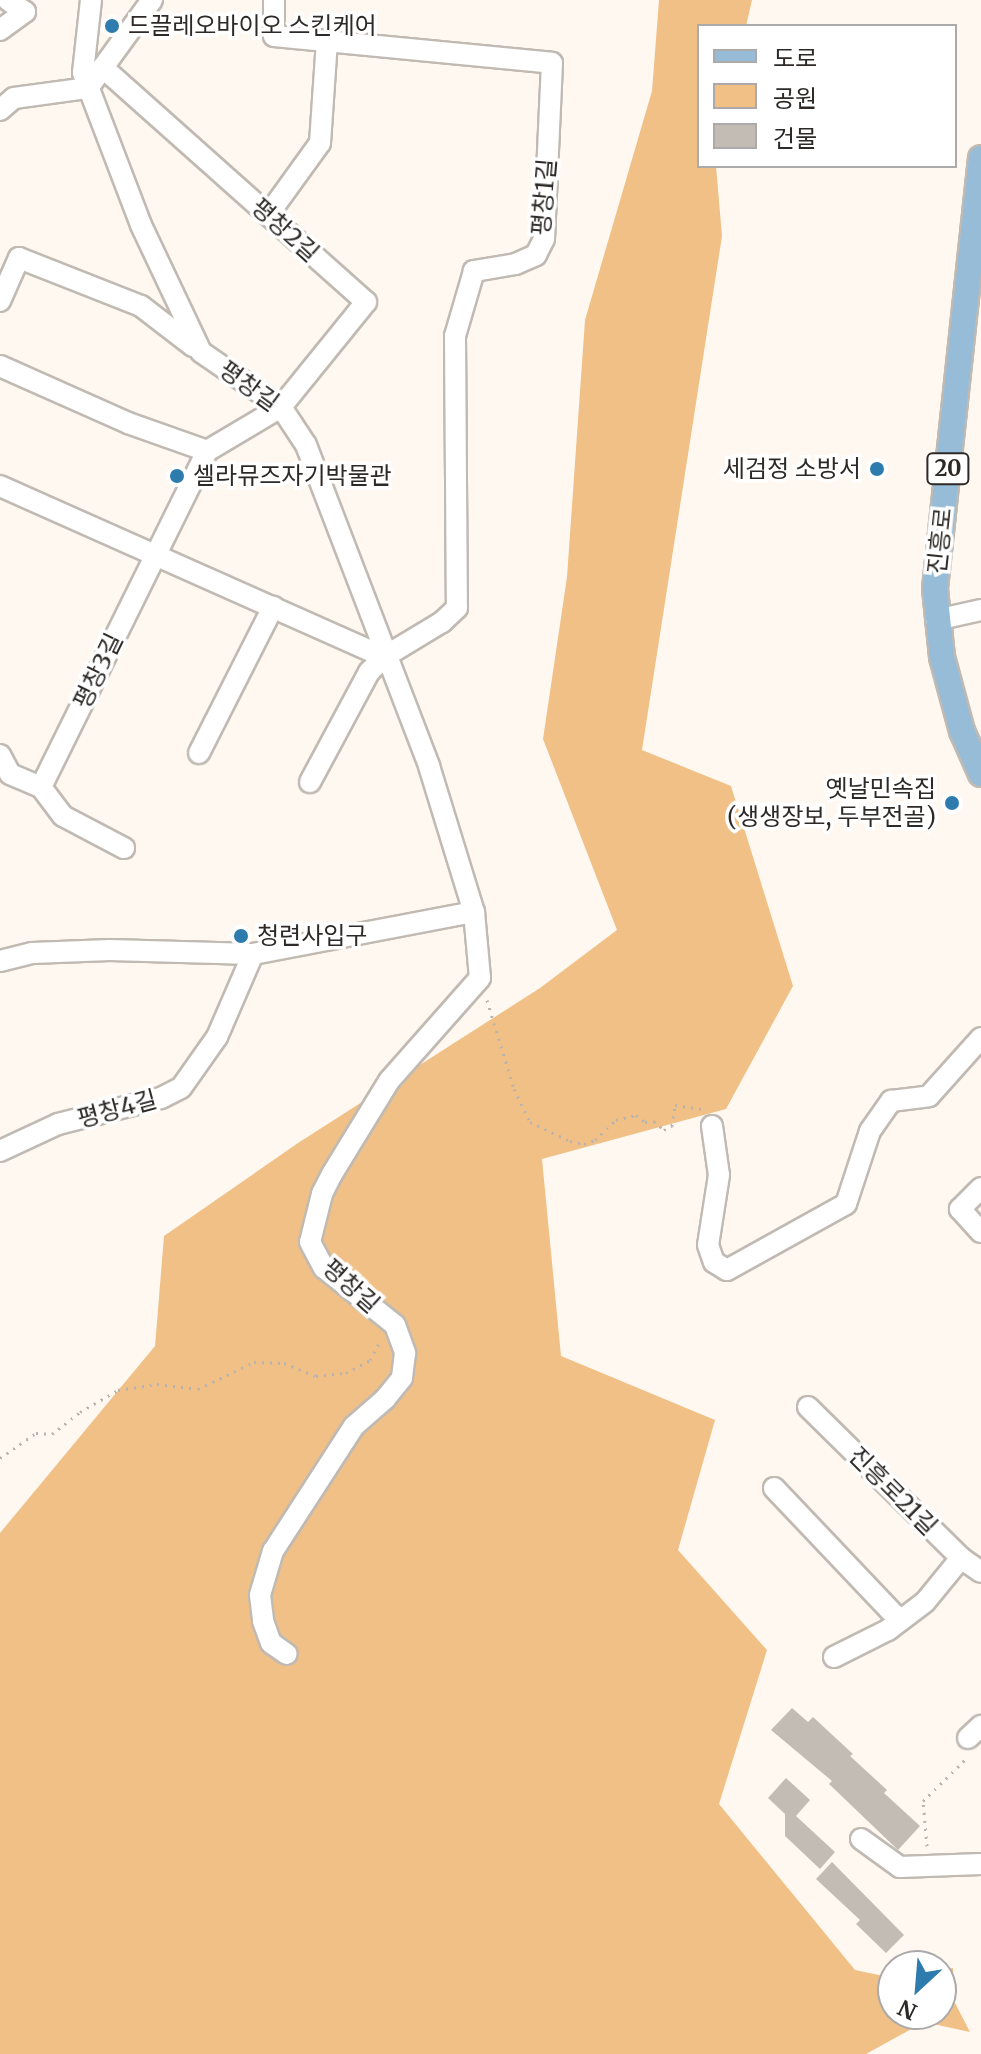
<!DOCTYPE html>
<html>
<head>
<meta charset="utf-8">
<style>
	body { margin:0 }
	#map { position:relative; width:981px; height:2054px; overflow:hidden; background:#fff8f1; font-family:Merriweather,"Noto Sans KR",serif }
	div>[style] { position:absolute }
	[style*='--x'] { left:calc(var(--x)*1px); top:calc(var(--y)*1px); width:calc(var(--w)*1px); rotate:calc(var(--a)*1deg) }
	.green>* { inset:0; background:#f0c086 }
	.building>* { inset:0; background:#c2bcb5 }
	.path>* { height:3px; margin-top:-1.5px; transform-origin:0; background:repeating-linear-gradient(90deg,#bab4af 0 2px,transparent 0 8px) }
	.roads { filter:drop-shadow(2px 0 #c0bab3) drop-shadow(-2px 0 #c0bab3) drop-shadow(0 2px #c0bab3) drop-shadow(0 -2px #c0bab3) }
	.minor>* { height:20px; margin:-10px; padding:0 10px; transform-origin:10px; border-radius:10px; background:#fff }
	.major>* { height:24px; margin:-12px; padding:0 12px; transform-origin:12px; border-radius:12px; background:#96bcd7 }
	.dots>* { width:22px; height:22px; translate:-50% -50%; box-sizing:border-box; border:4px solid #fff; border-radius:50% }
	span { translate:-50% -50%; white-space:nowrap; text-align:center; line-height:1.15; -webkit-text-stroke:7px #fff; paint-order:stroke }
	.shield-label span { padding:2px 6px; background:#fff; border:2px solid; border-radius:6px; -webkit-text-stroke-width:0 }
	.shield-label { font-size:22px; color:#2c2927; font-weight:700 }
	.poi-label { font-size:24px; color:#2c2927 }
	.left { translate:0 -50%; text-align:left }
	.right { translate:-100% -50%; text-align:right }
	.street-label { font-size:24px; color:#2c2927 }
	.legend { position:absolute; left:697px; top:24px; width:260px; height:144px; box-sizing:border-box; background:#fff; border:2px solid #aba9a9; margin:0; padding:10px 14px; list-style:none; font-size:24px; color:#2c2927 }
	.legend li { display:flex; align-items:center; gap:16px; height:40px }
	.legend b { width:40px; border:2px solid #aba9a9 }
	.north { position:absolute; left:877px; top:1950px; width:80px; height:80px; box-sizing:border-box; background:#fff; border:2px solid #aba9a9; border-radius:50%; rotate:206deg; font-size:22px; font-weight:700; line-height:32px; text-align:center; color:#2c2927 }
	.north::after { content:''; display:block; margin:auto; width:28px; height:36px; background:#2e7cae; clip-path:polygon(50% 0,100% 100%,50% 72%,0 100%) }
</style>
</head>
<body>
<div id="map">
	<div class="green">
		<div style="clip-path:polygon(659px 0,752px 0,746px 26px,699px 26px,699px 166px,716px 166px,722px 236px,642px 750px,731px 786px,793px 986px,726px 1109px,542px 1159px,561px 1356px,715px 1420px,678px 1550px,767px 1650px,719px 1804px,855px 1970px,893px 1978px,893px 2014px,941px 2014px,941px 1970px,953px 1968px,954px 2001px,970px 2032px,924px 2022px,866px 2054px,0 2054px,0 1533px,155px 1346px,164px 1236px,298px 1143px,540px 988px,617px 930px,543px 739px,567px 577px,585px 320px,652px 91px)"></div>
	</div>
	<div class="building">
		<div style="clip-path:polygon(792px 1708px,808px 1722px,813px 1717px,853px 1754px,850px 1756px,887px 1790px,884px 1793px,920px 1826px,898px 1850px,829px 1784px,832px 1781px,771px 1730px)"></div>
		<div style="clip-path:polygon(786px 1778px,810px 1800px,796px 1816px,835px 1852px,820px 1869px,785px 1836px,785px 1814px,768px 1798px)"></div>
		<div style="clip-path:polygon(832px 1862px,904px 1935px,886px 1953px,856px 1924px,860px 1920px,816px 1879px)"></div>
	</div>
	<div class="path">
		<div style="--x:487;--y:1000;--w:93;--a:73.1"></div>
		<div style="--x:514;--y:1089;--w:37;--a:64"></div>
		<div style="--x:530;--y:1122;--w:44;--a:25.4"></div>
		<div style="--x:570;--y:1141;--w:14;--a:12"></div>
		<div style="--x:584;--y:1144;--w:12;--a:-20"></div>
		<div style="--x:595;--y:1140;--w:29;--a:-44"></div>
		<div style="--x:616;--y:1120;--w:21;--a:-14"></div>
		<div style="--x:636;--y:1115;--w:11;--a:38"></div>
		<div style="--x:645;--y:1122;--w:9;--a:-6"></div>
		<div style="--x:654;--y:1121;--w:13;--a:42"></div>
		<div style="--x:664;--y:1130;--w:9;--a:-27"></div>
		<div style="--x:672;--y:1126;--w:21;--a:-82"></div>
		<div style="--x:675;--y:1105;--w:26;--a:9"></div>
		<div style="--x:0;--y:1458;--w:44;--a:-34.8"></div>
		<div style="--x:36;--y:1433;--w:16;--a:4"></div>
		<div style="--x:52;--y:1434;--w:36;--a:-38"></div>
		<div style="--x:80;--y:1412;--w:44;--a:-30.1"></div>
		<div style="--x:118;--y:1390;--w:39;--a:-9"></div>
		<div style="--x:157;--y:1384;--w:41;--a:7"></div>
		<div style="--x:198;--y:1389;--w:62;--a:-25.7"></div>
		<div style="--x:254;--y:1362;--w:30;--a:2"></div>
		<div style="--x:284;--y:1363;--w:35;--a:22"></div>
		<div style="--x:316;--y:1376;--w:30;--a:-6"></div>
		<div style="--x:346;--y:1373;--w:27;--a:-28"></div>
		<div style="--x:370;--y:1360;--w:19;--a:-62"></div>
		<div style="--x:927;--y:1846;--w:45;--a:-95.1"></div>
		<div style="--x:923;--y:1801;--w:63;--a:-44.4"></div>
	</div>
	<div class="roads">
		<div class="minor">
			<div style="--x:91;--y:0;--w:73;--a:96.3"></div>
			<div style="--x:83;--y:73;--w:163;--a:69.1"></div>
			<div style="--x:141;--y:225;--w:140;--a:64.7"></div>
			<div style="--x:201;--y:352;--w:97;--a:34.5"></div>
			<div style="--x:281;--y:407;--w:45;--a:56.7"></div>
			<div style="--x:306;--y:445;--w:344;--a:69"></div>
			<div style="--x:429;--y:766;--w:153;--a:72.9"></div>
			<div style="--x:474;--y:912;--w:66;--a:84.8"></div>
			<div style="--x:480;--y:978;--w:137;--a:131.5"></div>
			<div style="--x:389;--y:1081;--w:109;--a:121.5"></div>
			<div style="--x:332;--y:1174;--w:22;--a:117"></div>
			<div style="--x:322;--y:1194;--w:49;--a:104"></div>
			<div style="--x:310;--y:1242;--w:30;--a:62"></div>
			<div style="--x:324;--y:1268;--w:91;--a:38.8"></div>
			<div style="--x:395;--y:1325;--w:30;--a:70"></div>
			<div style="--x:405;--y:1353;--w:25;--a:97"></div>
			<div style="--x:402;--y:1378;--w:27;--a:129"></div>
			<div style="--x:385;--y:1399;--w:41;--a:138.9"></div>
			<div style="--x:354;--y:1426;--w:149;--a:122.9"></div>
			<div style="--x:273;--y:1551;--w:46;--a:106.5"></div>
			<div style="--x:260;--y:1595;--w:26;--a:83"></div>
			<div style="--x:263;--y:1621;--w:23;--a:70"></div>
			<div style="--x:271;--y:1643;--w:19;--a:35"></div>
			<div style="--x:274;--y:0;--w:36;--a:90"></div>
			<div style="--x:274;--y:36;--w:279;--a:5.5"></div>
			<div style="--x:552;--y:63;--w:176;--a:92.6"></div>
			<div style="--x:544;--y:239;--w:18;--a:117"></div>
			<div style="--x:536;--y:255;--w:22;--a:156"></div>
			<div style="--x:516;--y:264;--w:43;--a:170.5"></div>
			<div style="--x:474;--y:271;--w:68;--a:106.3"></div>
			<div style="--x:455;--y:336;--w:272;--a:89.6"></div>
			<div style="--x:457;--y:608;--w:21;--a:137"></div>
			<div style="--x:442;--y:622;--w:68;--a:148.9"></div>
			<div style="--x:384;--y:657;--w:21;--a:135"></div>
			<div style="--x:369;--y:672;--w:125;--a:118.2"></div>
			<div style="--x:0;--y:30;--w:31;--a:-36"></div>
			<div style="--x:25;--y:12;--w:21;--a:-145"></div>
			<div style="--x:0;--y:110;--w:18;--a:-41"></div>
			<div style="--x:14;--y:98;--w:75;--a:-7.7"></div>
			<div style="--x:88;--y:88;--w:109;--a:-54"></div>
			<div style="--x:268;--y:215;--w:89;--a:-54.2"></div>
			<div style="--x:320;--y:143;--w:102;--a:-86.1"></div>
			<div style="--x:0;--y:301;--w:47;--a:-66.2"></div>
			<div style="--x:19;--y:258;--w:131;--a:21.5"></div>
			<div style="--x:141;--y:306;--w:66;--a:37.6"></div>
			<div style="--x:0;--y:366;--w:140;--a:24"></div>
			<div style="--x:128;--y:423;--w:84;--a:19.5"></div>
			<div style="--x:0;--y:486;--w:420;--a:24"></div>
			<div style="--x:936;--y:620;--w:46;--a:-12.5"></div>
			<div style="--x:199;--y:753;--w:164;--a:-63.1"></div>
			<div style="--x:0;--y:755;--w:21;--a:62"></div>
			<div style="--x:10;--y:774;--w:34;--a:23"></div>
			<div style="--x:41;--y:787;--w:36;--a:53"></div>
			<div style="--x:63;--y:816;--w:69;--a:27.7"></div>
			<div style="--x:41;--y:787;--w:375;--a:-63.7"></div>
			<div style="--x:207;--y:451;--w:86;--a:-30.7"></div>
			<div style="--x:281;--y:407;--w:135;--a:-51"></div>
			<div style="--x:366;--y:302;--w:352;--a:-138.3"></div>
			<div style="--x:0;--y:961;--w:33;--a:-14"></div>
			<div style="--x:32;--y:953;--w:78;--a:-2.2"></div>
			<div style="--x:110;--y:950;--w:143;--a:1.6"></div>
			<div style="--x:253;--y:954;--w:225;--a:-10.8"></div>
			<div style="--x:712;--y:1126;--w:49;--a:81.9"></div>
			<div style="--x:719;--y:1175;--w:71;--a:98.9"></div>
			<div style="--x:708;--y:1245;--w:18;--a:71"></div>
			<div style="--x:714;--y:1262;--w:15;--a:32"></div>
			<div style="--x:727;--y:1270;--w:136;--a:-29"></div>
			<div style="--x:846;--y:1204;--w:77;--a:-71.8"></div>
			<div style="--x:870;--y:1131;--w:37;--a:-55"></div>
			<div style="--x:891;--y:1101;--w:38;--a:-7"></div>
			<div style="--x:929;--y:1096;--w:78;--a:-48.1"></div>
			<div style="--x:0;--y:1151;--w:64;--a:-25"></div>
			<div style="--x:58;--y:1124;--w:106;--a:-14.2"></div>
			<div style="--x:161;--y:1098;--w:22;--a:-27"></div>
			<div style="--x:181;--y:1088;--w:62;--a:-54.8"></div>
			<div style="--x:217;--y:1037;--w:90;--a:-66.6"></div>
			<div style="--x:981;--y:1188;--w:30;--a:135"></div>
			<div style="--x:960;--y:1209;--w:31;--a:48"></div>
			<div style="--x:808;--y:1407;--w:215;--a:44.6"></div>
			<div style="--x:961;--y:1558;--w:24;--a:35"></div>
			<div style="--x:774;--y:1488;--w:183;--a:46.5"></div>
			<div style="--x:834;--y:1657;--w:60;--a:-26.6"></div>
			<div style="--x:888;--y:1630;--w:46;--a:-37.1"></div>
			<div style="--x:925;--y:1602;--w:57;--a:-50.7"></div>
			<div style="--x:968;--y:1738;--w:18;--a:-43"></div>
			<div style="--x:861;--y:1839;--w:48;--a:35.7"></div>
			<div style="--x:900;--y:1867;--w:81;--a:-2.1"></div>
		</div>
		<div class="major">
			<div style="--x:981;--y:158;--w:433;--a:96.1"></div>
			<div style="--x:935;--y:589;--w:68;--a:84.1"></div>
			<div style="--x:942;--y:657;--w:77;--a:74.9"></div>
			<div style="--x:962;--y:731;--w:47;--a:66.2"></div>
		</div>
	</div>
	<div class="dots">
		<div style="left:112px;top:26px;background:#2e7cae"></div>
		<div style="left:877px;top:469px;background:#2e7cae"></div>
		<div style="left:177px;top:476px;background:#2e7cae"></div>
		<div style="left:952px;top:803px;background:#2e7cae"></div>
		<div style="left:241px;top:936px;background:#2e7cae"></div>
	</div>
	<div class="shield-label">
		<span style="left:948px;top:469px">20</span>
	</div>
	<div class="poi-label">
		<span class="left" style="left:128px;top:26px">드끌레오바이오 스킨케어</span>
		<span class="right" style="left:861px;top:469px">세검정 소방서</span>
		<span class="left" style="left:193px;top:476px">셀라뮤즈자기박물관</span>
		<span class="right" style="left:936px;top:803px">옛날민속집<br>(생생장보, 두부전골)</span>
		<span class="left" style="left:257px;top:936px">청련사입구</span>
	</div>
	<div class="street-label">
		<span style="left:544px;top:197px;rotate:-85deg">평창1길</span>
		<span style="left:285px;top:230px;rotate:42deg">평창2길</span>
		<span style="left:249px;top:386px;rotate:36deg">평창길</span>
		<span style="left:940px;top:541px;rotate:-84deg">진흥로</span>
		<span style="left:98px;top:671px;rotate:-64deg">평창3길</span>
		<span style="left:117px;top:1109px;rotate:-15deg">평창4길</span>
		<span style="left:351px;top:1286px;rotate:42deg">평창길</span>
		<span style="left:893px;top:1491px;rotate:45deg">진흥로21길</span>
	</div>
	<ul class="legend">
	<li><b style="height:10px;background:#96bcd7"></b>도로</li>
	<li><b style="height:22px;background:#f0c086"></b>공원</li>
	<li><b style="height:22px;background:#c2bcb5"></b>건물</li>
	</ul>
	<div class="north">N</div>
</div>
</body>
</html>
